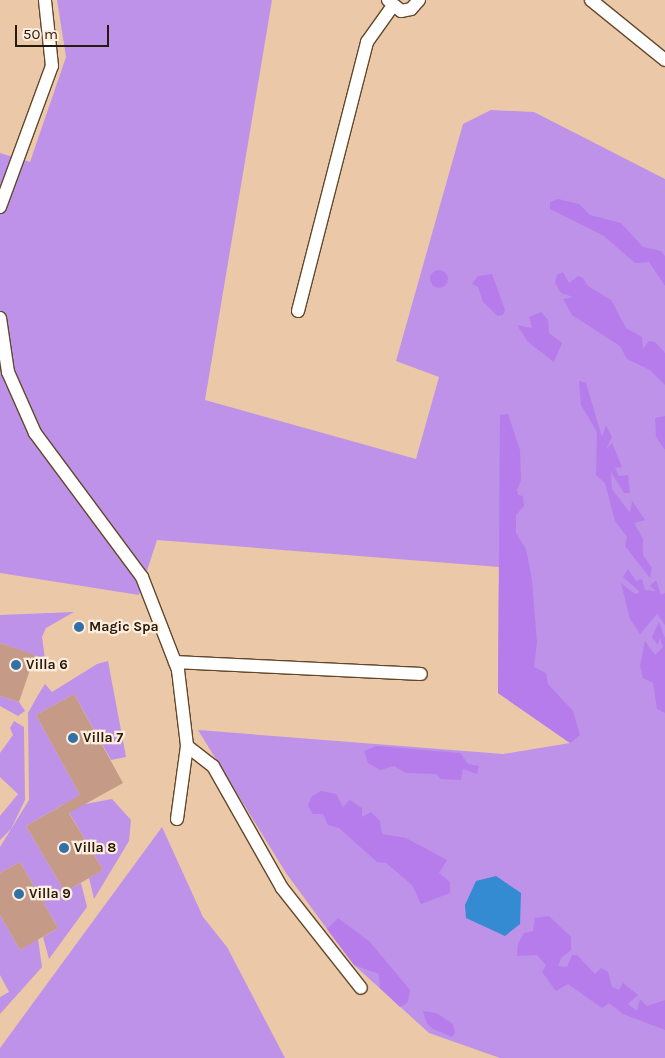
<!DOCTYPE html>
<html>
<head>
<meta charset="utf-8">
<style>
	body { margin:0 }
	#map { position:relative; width:665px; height:1058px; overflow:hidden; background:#ebc9a8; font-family:Karla,sans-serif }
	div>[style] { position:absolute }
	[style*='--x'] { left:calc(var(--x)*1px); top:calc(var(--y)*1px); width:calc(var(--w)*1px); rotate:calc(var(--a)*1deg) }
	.green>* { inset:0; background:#bd92e8 }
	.forest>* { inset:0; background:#b77cec }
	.round { border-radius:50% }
	.water>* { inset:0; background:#348bd1 }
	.building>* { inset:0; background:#c59b87 }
	.roads { filter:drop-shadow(1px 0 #63472a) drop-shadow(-1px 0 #63472a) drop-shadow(0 1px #63472a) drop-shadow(0 -1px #63472a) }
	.minor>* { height:12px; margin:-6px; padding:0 6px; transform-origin:6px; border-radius:6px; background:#fff }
	.dots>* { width:14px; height:14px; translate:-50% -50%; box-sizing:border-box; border:2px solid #fed; border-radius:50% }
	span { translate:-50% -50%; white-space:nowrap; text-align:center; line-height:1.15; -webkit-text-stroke:4.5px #fed; paint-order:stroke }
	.poi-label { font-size:14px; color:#261a0d; font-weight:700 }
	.left { translate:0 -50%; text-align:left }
	.scale { position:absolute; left:15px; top:25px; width:94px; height:22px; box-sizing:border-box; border:2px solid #261a0d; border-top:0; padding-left:6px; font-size:15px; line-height:18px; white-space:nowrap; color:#261a0d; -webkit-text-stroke:4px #fed; paint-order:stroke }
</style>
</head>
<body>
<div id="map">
	<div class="green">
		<div style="clip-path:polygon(57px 0,272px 0,205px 400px,416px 459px,439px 377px,396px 361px,463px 124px,491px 110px,534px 112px,665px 179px,665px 1058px,500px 1058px,429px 1033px,354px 965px,327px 929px,286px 873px,198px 730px,503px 754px,570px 743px,498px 693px,499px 567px,157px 540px,139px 595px,0 573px,0 153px,30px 162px,66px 57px)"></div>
		<div style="clip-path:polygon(74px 612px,46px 628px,42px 637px,45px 659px,0 643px,0 615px)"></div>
		<div style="clip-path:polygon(108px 661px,126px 757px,111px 760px,74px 694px,36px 715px,85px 804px,112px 799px,131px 820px,129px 841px,94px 899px,89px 878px,103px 870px,64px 804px,26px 826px,65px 892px,81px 883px,87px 907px,49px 959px,43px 937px,58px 928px,20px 862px,0 873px,0 847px,29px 800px,28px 713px,38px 695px,45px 684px,52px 692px,97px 664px)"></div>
		<div style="clip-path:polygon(0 696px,19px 702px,25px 711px,18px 716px,0 706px)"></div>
		<div style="clip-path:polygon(14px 721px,24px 727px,25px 800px,11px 829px,0 840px,0 816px,18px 794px,0 777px,0 753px,13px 735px,10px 728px)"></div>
		<div style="clip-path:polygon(162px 827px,203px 917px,227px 947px,285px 1058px,0 1058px,0 1048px)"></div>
		<div style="clip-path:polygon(0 915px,20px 950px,38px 939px,42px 967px,0 1014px,0 997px,9px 992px,0 975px)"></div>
	</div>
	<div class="forest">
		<div style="clip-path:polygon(558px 199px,579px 204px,590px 215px,621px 223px,643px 247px,661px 251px,665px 256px,665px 286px,649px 262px,635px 263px,604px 236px,550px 209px,550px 202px)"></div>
		<div class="round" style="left:430px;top:270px;width:18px;height:18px"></div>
		<div style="clip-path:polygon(563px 272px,569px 283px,578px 276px,583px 278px,588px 286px,611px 300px,626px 328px,642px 337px,643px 349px,649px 341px,655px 342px,665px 353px,665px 385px,650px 370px,627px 359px,620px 346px,572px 315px,563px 299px,573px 297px,561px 293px,555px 283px,557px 275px)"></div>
		<div style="clip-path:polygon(492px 274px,505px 310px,503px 315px,498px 316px,483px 302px,478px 287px,472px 284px,478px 276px)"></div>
		<div style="clip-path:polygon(541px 312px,548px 320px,549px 333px,562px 343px,554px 362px,528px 342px,517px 325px,532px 328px,529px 317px)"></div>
		<div style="clip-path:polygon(579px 381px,586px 383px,602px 437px,606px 425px,612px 437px,606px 449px,612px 443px,622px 467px,615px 468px,619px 476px,628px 475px,630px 493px,624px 493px,611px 472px,612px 489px,630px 513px,632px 501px,645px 520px,634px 523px,643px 539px,643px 555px,652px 568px,650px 578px,625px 546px,627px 537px,615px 521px,605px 483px,596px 475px,597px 432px,581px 405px)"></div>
		<div style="clip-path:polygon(508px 414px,520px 450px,521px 480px,517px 490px,518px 495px,523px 496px,524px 506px,516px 515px,516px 533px,526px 549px,532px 580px,537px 642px,534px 667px,546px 673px,548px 684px,573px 711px,580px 735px,570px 743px,498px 693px,500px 415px)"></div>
		<div style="clip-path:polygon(665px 416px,665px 450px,656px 437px,655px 418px)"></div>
		<div style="clip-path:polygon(628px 569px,636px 581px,642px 579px,645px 590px,656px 591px,650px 586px,656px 580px,661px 595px,665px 593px,665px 625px,657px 614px,640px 634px,630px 619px,621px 583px,635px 594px,640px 592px,623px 577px)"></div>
		<div style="clip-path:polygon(659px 622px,665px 638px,665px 713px,657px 709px,653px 683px,643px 678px,640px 666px,645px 641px,655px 655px,663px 647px,660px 638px,658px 645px,652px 637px)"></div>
		<div style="clip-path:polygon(376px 746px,460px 753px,468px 764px,479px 766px,477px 774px,463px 769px,461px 780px,441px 779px,436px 774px,406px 773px,394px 766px,380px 770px,368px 763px,364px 751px)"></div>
		<div style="clip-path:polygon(321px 791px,336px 794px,343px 807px,350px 800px,362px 808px,362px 817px,371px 812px,380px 821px,382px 834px,406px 838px,447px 860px,439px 873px,450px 882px,450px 893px,421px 904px,412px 885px,386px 863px,377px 862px,339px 828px,328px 825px,323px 814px,313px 814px,308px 806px,311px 797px)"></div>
		<div style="clip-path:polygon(549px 916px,571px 937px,571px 950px,561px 958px,558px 966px,567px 967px,572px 955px,577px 955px,595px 974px,601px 968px,608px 972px,612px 987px,619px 990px,623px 983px,638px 995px,628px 1004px,637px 1011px,640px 999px,647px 1006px,665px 1000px,665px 1030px,623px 1014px,609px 1003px,602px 1008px,568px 984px,556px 991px,542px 972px,546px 965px,537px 955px,517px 956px,518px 944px,524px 933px,533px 931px,535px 918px)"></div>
		<div style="clip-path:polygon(338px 918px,370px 942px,410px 990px,408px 1002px,400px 1007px,380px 988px,379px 974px,354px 965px,327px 929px)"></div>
		<div style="clip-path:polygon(423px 1011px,436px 1013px,453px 1024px,455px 1033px,452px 1037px,433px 1029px,427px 1024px)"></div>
	</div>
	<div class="water">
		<div style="clip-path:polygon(496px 876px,521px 893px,520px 924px,505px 936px,466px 918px,465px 905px,476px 881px)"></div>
	</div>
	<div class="building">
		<div style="clip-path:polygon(0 643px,35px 655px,19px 702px,0 696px)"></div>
		<div style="clip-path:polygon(74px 694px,123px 783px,69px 813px,103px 870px,65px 892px,26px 826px,80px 795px,36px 715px)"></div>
		<div style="clip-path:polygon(20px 862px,58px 928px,20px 950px,0 915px,0 873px)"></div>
	</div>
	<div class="roads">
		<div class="minor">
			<div style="--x:388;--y:0;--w:17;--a:40"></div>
			<div style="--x:401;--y:11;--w:10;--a:-11"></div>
			<div style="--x:411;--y:9;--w:12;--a:-48"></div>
			<div style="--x:591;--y:0;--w:95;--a:39"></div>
			<div style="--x:0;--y:207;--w:150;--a:-69.8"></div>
			<div style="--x:52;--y:66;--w:66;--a:-96.1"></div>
			<div style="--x:298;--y:311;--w:278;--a:-75.6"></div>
			<div style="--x:367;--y:42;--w:43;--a:-54.5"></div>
			<div style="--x:0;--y:318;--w:55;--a:81.6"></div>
			<div style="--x:8;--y:372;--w:67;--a:66.1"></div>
			<div style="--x:35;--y:433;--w:179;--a:53.4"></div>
			<div style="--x:142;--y:577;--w:100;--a:68.8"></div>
			<div style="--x:178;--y:670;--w:77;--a:83.2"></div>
			<div style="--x:187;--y:746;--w:33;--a:38"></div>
			<div style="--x:213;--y:766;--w:140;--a:60.5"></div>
			<div style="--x:282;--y:888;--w:127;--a:51.7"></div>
			<div style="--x:175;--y:662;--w:246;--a:2.8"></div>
			<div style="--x:177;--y:819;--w:74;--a:-82.2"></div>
		</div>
	</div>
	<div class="dots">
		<div style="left:79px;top:627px;background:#3071a7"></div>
		<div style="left:16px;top:665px;background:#3071a7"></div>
		<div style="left:73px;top:738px;background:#3071a7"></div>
		<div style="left:64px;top:848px;background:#3071a7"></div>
		<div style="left:19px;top:894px;background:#3071a7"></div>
	</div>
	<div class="poi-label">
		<span class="left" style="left:89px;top:627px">Magic Spa</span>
		<span class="left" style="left:26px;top:665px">Villa 6</span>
		<span class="left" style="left:83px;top:738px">Villa 7</span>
		<span class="left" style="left:74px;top:848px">Villa 8</span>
		<span class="left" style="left:29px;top:894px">Villa 9</span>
	</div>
	<div class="scale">50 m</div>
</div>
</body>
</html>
